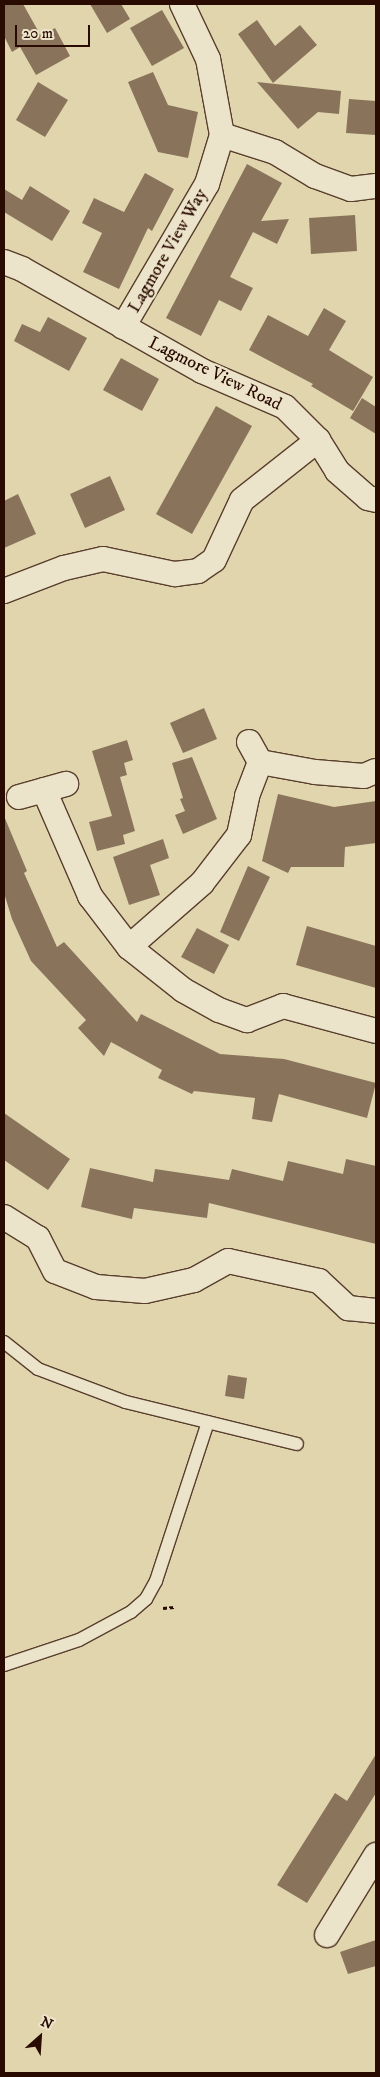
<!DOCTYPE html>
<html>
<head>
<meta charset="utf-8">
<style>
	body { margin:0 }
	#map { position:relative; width:380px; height:2077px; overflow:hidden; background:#e1d5ae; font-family:"IM FELL DW Pica",serif }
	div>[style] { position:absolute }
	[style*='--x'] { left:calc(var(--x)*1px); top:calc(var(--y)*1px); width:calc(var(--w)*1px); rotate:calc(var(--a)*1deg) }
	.building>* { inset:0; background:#89745b }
	.path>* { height:3px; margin-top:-1.5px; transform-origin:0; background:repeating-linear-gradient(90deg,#2a0b01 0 4px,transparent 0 6.5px) }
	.roads { filter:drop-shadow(1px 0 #583e2c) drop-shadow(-1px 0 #583e2c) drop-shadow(0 1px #583e2c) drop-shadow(0 -1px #583e2c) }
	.lane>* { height:12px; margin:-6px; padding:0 6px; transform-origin:6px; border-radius:6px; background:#ece4ca }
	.street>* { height:24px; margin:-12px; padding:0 12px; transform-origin:12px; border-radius:12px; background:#ece4ca }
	span { translate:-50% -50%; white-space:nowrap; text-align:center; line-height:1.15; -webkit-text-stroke:4.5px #ece4ca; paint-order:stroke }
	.street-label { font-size:18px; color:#2a0b01 }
	.frame { position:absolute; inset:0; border:5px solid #2a0b01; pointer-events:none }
	.north { position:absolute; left:15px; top:2012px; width:50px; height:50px; -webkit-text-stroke:4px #ece4ca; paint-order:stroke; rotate:26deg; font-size:14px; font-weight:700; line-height:20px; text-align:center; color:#2a0b01 }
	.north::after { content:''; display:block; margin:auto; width:18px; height:22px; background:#2a0b01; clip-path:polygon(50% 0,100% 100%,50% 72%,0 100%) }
	.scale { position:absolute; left:15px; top:25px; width:75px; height:22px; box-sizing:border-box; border:2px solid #2a0b01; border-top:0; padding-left:6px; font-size:15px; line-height:18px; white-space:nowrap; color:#2a0b01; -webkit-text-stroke:4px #ece4ca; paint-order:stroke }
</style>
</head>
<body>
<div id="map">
	<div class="building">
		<div style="clip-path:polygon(4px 4px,23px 4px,41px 36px,55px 28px,70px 56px,36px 75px,20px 47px,12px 52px,4px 36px)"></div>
		<div style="clip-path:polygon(90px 4px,121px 4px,130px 19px,107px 33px)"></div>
		<div style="clip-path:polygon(162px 10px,184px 48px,152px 66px,130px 28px)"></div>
		<div style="clip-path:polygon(257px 20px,275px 46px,300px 25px,317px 45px,273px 83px,238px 34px)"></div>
		<div style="clip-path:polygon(153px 72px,168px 105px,198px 112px,188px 158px,158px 152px,128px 82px)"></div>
		<div style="clip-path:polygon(38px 82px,68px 100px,45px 137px,16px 120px)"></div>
		<div style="clip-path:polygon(257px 82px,341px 91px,339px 114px,318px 112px,298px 129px)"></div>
		<div style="clip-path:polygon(349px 99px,376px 101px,376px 135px,346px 133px)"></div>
		<div style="clip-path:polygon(247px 164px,282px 183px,261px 221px,289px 219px,277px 244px,253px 232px,230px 277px,253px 288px,241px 311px,219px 300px,201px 336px,166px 318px)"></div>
		<div style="clip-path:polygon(145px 173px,174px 189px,152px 231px,148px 228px,119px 289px,83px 272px,102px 233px,82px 223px,94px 198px,124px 212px)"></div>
		<div style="clip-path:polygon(30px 186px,70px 211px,52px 241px,4px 212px,4px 189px,22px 200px)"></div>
		<div style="clip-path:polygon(355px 215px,357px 251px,311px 254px,309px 218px)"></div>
		<div style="clip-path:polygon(324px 308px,346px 321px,329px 350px,373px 377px,353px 411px,311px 386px,313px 384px,249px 350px,268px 315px,308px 336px)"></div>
		<div style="clip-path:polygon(48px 317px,87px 338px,69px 371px,14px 341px,22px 324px,40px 332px)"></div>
		<div style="clip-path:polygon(121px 358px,159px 379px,142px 411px,103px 390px)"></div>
		<div style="clip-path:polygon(362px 398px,376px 407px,376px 434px,350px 418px)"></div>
		<div style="clip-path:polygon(216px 406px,252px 426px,192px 534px,156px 514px)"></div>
		<div style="clip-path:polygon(110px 476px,125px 510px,85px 528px,70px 494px)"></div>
		<div style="clip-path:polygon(18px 494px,36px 534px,4px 548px,4px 501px)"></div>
		<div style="clip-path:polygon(204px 708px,217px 739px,183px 753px,170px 723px)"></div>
		<div style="clip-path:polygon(127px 740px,133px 760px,124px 763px,127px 775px,120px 777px,135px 831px,123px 835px,125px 844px,97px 851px,89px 822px,112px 816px,92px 751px)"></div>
		<div style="clip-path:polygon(192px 757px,217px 819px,183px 834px,175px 815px,185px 811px,180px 799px,183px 798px,172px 763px)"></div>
		<div style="clip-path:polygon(278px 794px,334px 807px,376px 801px,376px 843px,345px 847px,344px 867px,291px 867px,288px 873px,262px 861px)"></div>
		<div style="clip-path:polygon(4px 816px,27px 871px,24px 873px,57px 947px,64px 942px,137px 1022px,141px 1014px,220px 1054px,284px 1059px,376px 1083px,367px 1118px,279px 1094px,272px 1122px,252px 1119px,255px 1098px,194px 1091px,192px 1094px,158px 1078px,162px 1070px,111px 1042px,104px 1056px,78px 1028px,86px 1020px,31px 961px,12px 919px,4px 893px)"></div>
		<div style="clip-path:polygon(163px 839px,169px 858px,150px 865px,160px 895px,129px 905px,113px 857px)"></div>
		<div style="clip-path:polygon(248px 866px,270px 877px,239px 941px,220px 932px)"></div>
		<div style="clip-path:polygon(307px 926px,376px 946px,376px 988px,296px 965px)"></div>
		<div style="clip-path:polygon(197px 928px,229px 945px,214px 974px,181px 957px)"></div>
		<div style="clip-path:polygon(4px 1113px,70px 1159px,48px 1190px,4px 1160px)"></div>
		<div style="clip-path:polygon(346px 1159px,376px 1166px,376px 1244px,209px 1203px,207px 1218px,134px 1208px,132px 1219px,81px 1207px,90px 1168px,153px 1182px,155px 1169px,229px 1180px,232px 1169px,283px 1181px,288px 1161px,343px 1174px)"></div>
		<div style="clip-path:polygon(228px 1375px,247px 1378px,244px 1399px,225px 1396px)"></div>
		<div style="clip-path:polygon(376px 1754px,376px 1793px,307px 1903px,277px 1885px,335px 1793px,347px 1801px)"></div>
		<div style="clip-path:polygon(376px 1940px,376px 1966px,348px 1974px,340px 1952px)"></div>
	</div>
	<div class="path">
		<div style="--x:163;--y:1608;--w:11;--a:-5"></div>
	</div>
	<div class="roads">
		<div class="lane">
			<div style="--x:4;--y:1342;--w:43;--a:38.5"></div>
			<div style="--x:38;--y:1369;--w:94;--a:20.6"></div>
			<div style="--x:126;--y:1402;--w:176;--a:13.8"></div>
			<div style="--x:4;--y:1665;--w:79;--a:-18.4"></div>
			<div style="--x:79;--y:1640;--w:59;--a:-28.3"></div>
			<div style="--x:131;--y:1612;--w:20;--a:-41"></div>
			<div style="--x:146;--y:1599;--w:21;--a:-61"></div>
			<div style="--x:156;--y:1581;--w:167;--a:-71.9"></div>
		</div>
		<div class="street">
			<div style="--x:222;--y:135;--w:56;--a:17.8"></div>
			<div style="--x:275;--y:152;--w:47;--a:31"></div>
			<div style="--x:315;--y:176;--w:38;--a:20"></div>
			<div style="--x:351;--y:189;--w:25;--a:-7"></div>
			<div style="--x:4;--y:262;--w:19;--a:21"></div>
			<div style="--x:22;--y:269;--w:207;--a:29.5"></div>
			<div style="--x:202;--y:371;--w:90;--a:23.4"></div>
			<div style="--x:285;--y:407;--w:47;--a:45"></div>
			<div style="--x:318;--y:440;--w:36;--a:58"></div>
			<div style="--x:337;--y:471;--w:41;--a:41.1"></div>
			<div style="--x:368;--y:498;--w:8;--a:14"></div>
			<div style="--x:123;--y:327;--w:166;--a:-59.6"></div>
			<div style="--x:207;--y:184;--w:51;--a:-73"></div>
			<div style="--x:222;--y:135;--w:77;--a:-100.4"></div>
			<div style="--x:208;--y:59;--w:61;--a:-115.3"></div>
			<div style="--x:4;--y:591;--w:64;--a:-21"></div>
			<div style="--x:64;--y:568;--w:40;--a:-13"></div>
			<div style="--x:103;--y:559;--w:74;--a:11.8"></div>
			<div style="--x:175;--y:574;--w:23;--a:-7"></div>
			<div style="--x:198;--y:571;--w:19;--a:-35"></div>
			<div style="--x:214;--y:560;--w:66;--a:-65"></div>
			<div style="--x:242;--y:500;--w:97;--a:-38.3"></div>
			<div style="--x:249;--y:742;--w:23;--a:61"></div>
			<div style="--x:260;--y:762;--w:56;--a:10.3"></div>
			<div style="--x:315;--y:772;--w:49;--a:4.7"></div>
			<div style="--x:364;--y:776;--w:13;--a:-23"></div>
			<div style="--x:44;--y:790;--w:116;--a:66.5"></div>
			<div style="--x:90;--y:896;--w:64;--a:52.6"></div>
			<div style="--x:129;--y:947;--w:69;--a:38.5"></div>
			<div style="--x:183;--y:990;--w:41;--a:29.1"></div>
			<div style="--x:219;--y:1010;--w:30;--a:20"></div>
			<div style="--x:247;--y:1020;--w:39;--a:-21"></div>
			<div style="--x:283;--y:1006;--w:96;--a:15"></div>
			<div style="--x:19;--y:797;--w:49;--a:-15.5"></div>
			<div style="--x:129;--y:947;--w:97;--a:-41.2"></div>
			<div style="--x:202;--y:883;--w:61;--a:-52.4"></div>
			<div style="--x:239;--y:835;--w:40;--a:-78"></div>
			<div style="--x:247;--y:796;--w:36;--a:-69"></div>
			<div style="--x:4;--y:1217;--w:40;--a:32"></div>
			<div style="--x:38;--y:1238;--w:37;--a:63"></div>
			<div style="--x:55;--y:1271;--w:44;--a:21.3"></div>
			<div style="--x:96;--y:1287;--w:49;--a:4.7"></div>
			<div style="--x:145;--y:1291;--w:50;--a:-12.7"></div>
			<div style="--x:194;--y:1280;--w:39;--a:-29"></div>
			<div style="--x:228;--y:1261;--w:93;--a:12.4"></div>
			<div style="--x:319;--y:1281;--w:40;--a:43"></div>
			<div style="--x:348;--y:1308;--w:28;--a:6"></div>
			<div style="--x:327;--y:1935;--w:94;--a:-58.5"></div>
		</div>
	</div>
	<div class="street-label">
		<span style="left:168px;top:251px;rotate:-60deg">Lagmore View Way</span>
		<span style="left:215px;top:374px;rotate:26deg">Lagmore View Road</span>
	</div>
	<div class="frame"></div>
	<div class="north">N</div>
	<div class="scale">20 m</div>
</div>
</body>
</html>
